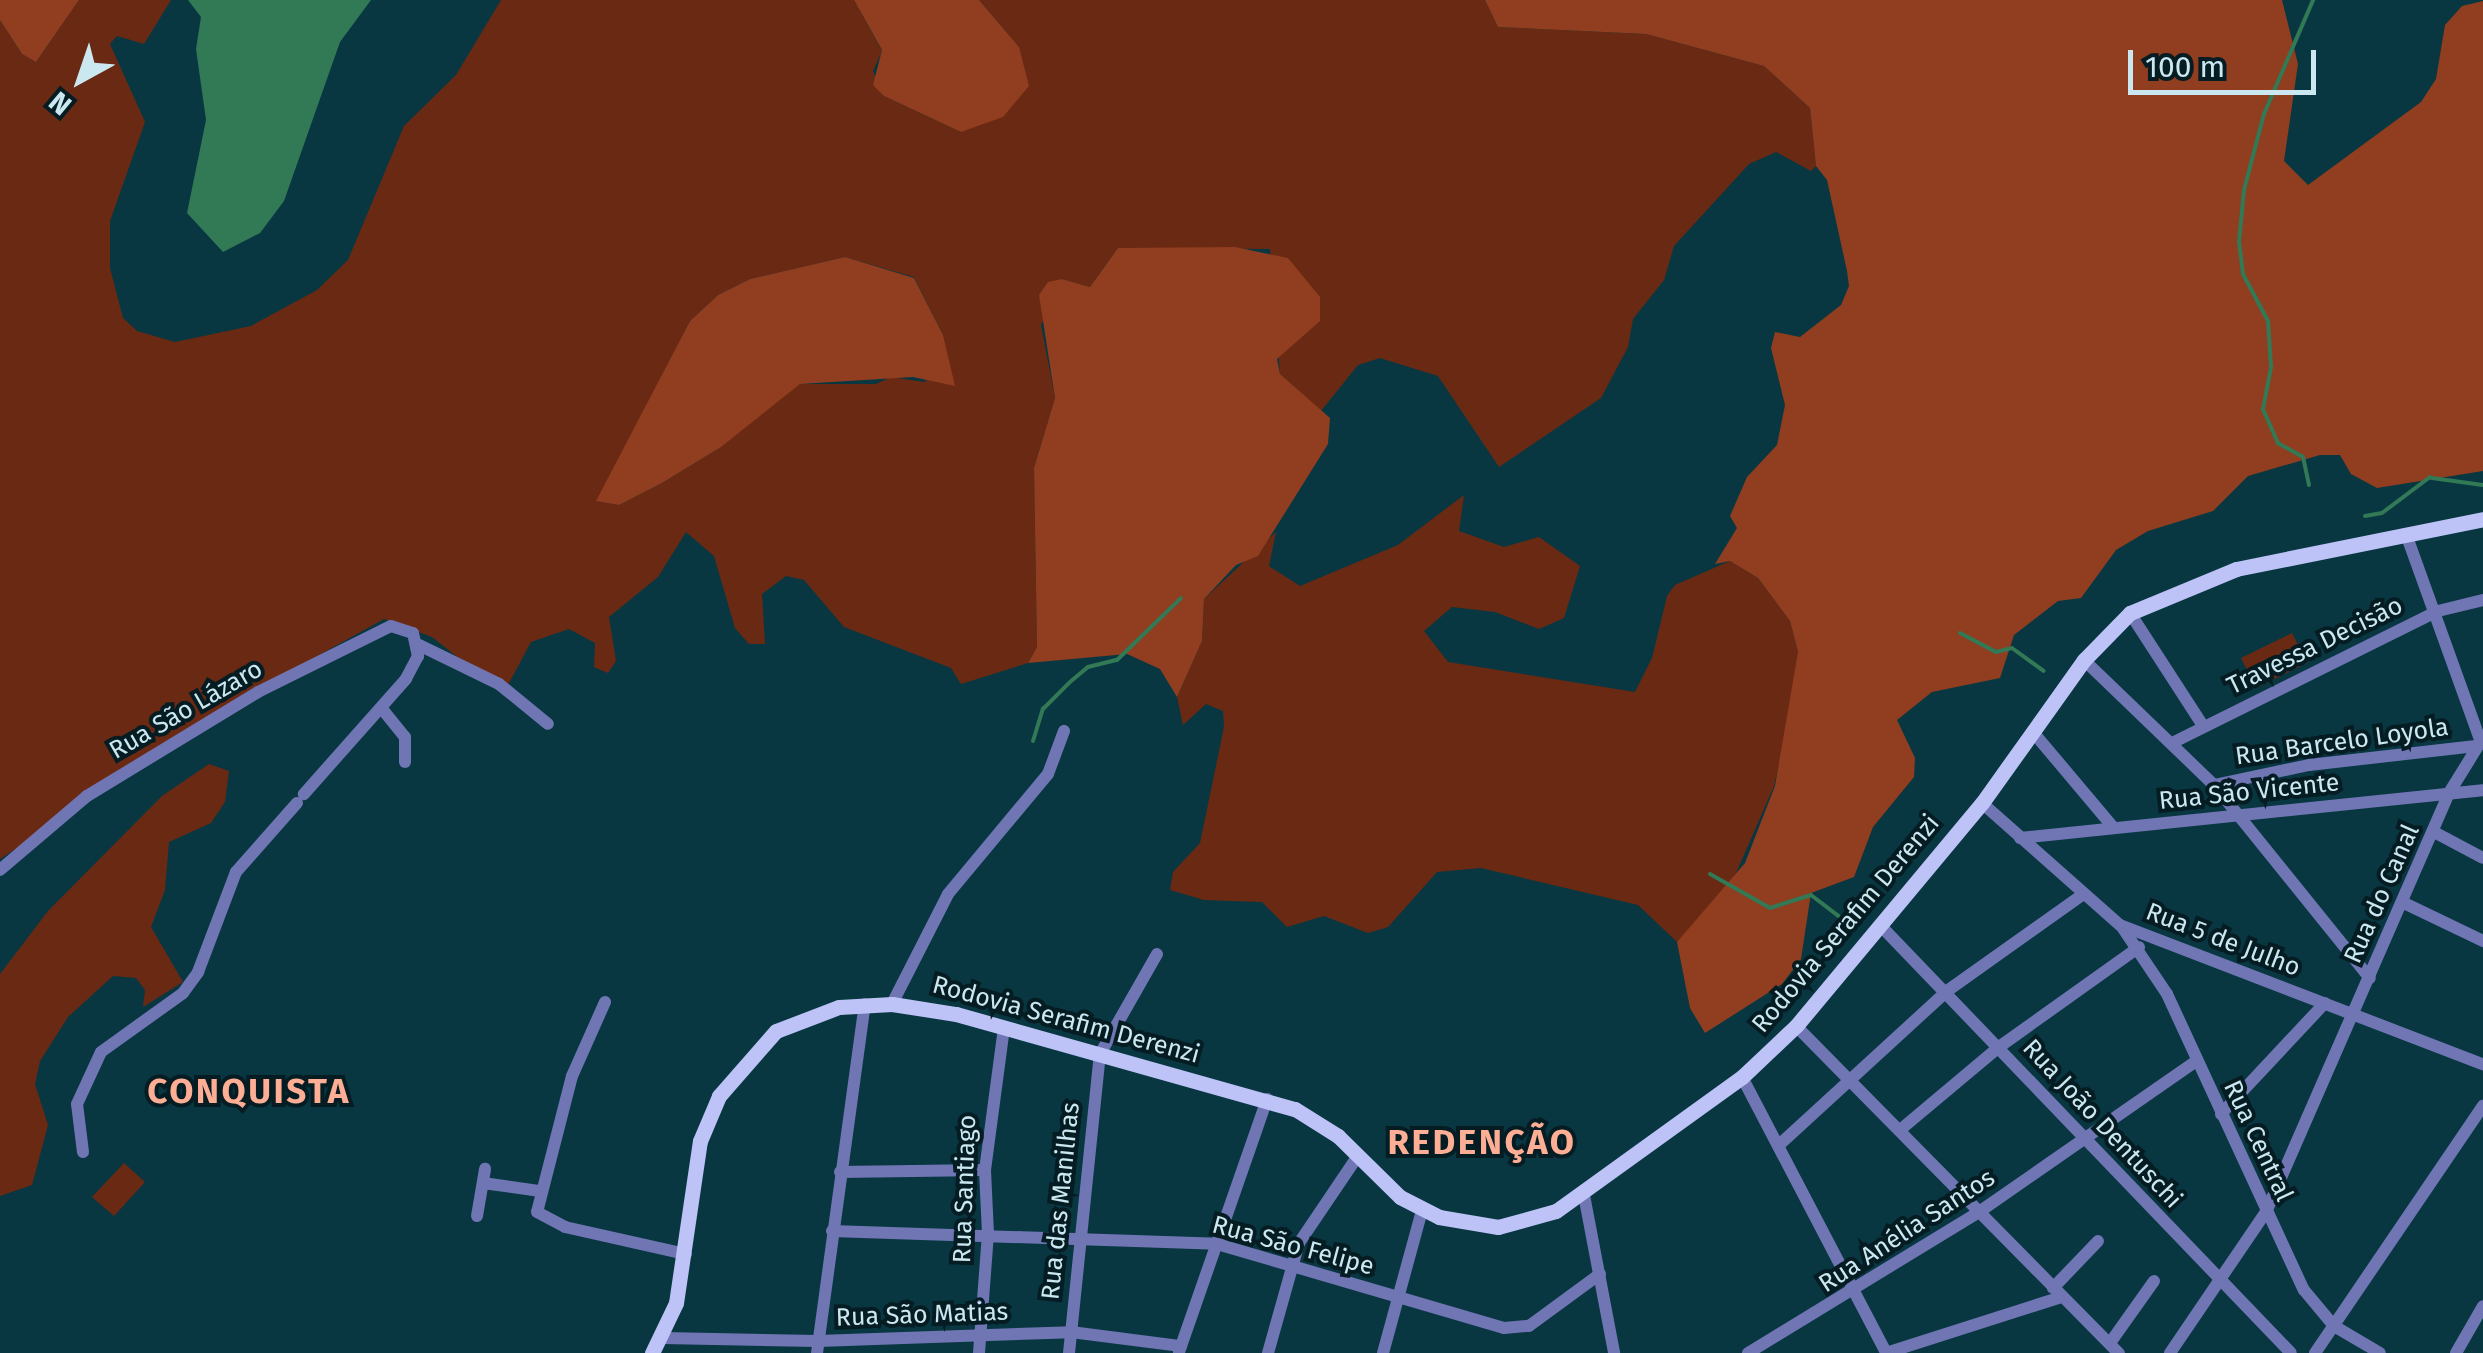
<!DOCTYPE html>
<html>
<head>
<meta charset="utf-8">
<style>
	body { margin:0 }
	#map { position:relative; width:2483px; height:1353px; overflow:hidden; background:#083742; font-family:"Fira Sans",sans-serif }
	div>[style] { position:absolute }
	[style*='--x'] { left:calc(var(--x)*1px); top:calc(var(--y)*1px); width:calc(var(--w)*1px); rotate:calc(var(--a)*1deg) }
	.green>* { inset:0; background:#6a2912 }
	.forest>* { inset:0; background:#913d1f }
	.water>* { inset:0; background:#327956 }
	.stream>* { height:4px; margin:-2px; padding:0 2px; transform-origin:2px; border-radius:2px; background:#327956 }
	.minor>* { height:12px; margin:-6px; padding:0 6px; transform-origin:6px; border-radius:6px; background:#7076b4 }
	.major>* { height:15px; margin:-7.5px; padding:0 7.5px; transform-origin:7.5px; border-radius:7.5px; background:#bdc3f7 }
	span { translate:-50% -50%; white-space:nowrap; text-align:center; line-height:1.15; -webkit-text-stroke:8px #051c23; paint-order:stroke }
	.street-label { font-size:25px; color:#cbe8f1 }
	.district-label { font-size:35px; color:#fdae94; font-weight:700; letter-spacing:2.5px }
	.north { position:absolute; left:30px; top:30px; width:100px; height:100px; -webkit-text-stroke:8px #051c23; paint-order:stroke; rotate:220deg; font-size:28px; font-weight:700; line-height:40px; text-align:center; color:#cbe8f1 }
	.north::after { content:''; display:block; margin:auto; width:35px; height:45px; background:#cbe8f1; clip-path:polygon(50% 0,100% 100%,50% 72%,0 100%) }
	.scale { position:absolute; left:2128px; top:50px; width:188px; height:45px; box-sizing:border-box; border:5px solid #cbe8f1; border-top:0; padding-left:12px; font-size:30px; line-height:35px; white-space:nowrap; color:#cbe8f1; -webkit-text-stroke:8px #051c23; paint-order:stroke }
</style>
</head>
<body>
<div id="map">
	<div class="green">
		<div style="clip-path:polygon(evenodd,79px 0,171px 0,144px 44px,117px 36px,110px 44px,145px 122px,110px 221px,110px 268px,123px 318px,137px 331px,175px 342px,251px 326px,317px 290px,348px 260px,404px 126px,456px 75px,501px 0,854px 0,882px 51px,873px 71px,884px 96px,961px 132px,1019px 47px,979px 0,1485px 0,1498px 27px,1646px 34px,1764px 66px,1810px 108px,1816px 166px,1811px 171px,1776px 152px,1749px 164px,1674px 246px,1664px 280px,1633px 319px,1628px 347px,1601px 398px,1499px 467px,1438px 376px,1380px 358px,1358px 365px,1321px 411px,1280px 374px,1270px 249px,1118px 248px,1090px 287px,1062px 279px,1041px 325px,1055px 398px,1034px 468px,1037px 647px,1028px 663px,961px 684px,951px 668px,844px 627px,804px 580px,786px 576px,762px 594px,765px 644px,749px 644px,735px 628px,714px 556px,686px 532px,658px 577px,609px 617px,616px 661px,608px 673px,594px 667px,595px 643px,569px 629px,531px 642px,508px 685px,470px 667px,432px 637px,384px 619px,265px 685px,0 859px,0 20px,22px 54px,36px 62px,79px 0,845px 257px,914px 277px,943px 335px,947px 367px,924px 382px,891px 377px,876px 384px,801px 384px,783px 391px,721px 447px,662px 483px,619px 505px,597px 501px,690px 321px,718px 295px,750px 279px,845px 257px)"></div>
		<div style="clip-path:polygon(1464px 495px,1459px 531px,1504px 547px,1539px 537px,1580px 566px,1564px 618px,1539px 629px,1495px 612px,1452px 607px,1424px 631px,1448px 662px,1635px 692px,1652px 658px,1667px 596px,1675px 585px,1730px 561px,1758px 578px,1790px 621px,1798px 652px,1795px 697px,1774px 786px,1730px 887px,1677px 942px,1638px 905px,1481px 868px,1437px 872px,1388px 927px,1368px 933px,1324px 916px,1287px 927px,1262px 902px,1204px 900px,1170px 890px,1173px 872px,1200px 843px,1224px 727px,1223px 711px,1206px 704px,1183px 725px,1177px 697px,1202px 641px,1204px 599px,1276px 532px,1269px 566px,1300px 586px,1398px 545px)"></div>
		<div style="clip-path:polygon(2292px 633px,2307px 663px,2256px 688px,2241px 658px)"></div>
		<div style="clip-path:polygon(209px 764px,229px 771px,225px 802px,211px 823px,169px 842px,165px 890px,151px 927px,183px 982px,143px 1007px,145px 990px,136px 978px,113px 976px,68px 1017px,40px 1061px,35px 1084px,48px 1125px,32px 1185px,0 1196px,0 974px,48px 911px,162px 796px)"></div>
		<div style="clip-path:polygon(124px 1163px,145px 1182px,114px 1216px,92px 1197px)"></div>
	</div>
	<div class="forest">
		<div style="clip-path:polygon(0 0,79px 0,36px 62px,22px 54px,0 20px)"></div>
		<div style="clip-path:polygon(854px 0,979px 0,1019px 47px,1029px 86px,1003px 117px,961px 132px,884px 96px,873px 85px,882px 50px)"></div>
		<div style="clip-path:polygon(1485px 0,2282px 0,2298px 64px,2284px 161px,2308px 185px,2421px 102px,2436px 79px,2445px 25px,2462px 6px,2483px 1px,2483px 471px,2377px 488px,2351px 474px,2340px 455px,2320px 455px,2248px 476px,2213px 511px,2148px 531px,2116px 550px,2081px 598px,2058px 601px,2014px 635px,2000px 678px,1932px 692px,1897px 720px,1915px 758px,1914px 777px,1873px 827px,1854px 877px,1811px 893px,1801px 959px,1782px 984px,1705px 1033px,1690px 1008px,1677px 942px,1745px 863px,1775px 786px,1798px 652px,1790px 621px,1758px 578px,1730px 561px,1715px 564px,1737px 528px,1730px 516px,1747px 477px,1777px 445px,1785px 405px,1771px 348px,1775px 332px,1800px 337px,1841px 305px,1849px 286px,1847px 271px,1827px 180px,1816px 166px,1810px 108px,1764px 66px,1646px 34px,1498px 27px)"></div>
		<div style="clip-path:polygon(1235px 247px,1288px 258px,1320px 297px,1320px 321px,1277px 359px,1280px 374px,1330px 418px,1328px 444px,1258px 556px,1236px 565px,1204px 599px,1202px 641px,1177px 697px,1160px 669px,1127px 654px,1028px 663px,1037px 647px,1034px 468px,1055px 398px,1039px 295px,1048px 282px,1062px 279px,1090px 287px,1118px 248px)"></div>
		<div style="clip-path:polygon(845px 257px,914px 278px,943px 335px,955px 386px,913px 377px,800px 384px,721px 447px,662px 483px,619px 505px,596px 501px,690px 321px,718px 295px,750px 279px)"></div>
	</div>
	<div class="water">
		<div style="clip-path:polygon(188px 0,371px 0,340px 42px,284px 201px,260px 233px,223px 252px,187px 213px,206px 120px,196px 49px,201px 17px)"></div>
	</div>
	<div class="stream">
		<div style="--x:2432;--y:478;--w:51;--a:7.8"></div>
		<div style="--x:2309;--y:485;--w:29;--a:-102"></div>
		<div style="--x:2303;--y:457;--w:29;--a:-151"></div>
		<div style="--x:2278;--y:443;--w:37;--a:-114"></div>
		<div style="--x:2263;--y:409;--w:43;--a:-79.2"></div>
		<div style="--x:2271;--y:367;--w:46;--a:-93.7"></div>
		<div style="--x:2268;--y:321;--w:53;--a:-118"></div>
		<div style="--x:2243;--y:274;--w:32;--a:-97"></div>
		<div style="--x:2239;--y:242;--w:52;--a:-84.5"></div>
		<div style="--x:2244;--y:190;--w:79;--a:-75.3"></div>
		<div style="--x:2264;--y:114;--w:124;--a:-66.7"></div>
		<div style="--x:2365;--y:516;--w:17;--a:-10"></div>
		<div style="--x:2382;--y:513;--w:60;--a:-36.9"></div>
		<div style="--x:1960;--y:633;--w:41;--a:27.8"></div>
		<div style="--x:1996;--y:652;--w:16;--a:-14"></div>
		<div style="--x:2012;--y:648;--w:39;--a:36"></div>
		<div style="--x:1033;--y:741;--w:34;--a:-73"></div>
		<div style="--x:1043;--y:709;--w:38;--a:-45"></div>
		<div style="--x:1070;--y:682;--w:23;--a:-40"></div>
		<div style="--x:1088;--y:667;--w:30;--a:-14"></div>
		<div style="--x:1117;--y:660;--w:89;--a:-44.1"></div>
		<div style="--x:1710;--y:874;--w:69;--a:29.5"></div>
		<div style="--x:1770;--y:908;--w:43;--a:-17.6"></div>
		<div style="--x:1811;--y:895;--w:43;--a:37.4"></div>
		<div style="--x:1845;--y:921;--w:9;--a:84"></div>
	</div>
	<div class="minor">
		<div style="--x:2406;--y:534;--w:219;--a:70.2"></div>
		<div style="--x:2130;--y:613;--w:135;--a:57.1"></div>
		<div style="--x:419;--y:645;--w:89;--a:26"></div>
		<div style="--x:499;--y:684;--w:63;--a:39.2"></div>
		<div style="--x:2084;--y:660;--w:180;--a:43.9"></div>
		<div style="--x:2214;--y:785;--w:248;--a:51.1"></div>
		<div style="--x:383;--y:710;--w:35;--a:51"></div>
		<div style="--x:405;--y:737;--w:25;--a:90"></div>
		<div style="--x:2033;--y:732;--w:124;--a:49.9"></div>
		<div style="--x:2172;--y:743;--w:297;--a:-26.4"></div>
		<div style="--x:2438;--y:611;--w:46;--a:-13.7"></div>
		<div style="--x:2214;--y:785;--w:97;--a:-11.9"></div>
		<div style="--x:2309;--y:765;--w:168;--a:-6.5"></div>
		<div style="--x:1982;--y:803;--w:184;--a:41.5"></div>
		<div style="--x:2120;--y:925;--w:389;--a:21"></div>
		<div style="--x:2434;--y:832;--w:55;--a:28"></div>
		<div style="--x:2020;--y:838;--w:465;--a:-5.9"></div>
		<div style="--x:0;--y:870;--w:114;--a:-40.4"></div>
		<div style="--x:87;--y:796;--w:200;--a:-31.3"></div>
		<div style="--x:258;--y:692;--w:148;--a:-26.4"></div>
		<div style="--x:391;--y:626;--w:23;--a:18"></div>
		<div style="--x:413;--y:633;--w:24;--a:78"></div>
		<div style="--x:418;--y:656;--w:26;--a:118"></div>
		<div style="--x:406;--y:679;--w:154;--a:131.6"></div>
		<div style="--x:2404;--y:903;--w:88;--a:25.7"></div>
		<div style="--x:1880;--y:925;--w:593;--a:46.16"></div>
		<div style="--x:2122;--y:927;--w:81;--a:56.1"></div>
		<div style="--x:2167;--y:994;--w:326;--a:65.2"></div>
		<div style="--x:2304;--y:1290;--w:47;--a:50.2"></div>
		<div style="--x:2334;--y:1326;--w:53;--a:30.4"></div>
		<div style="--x:605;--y:1002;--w:81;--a:114"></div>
		<div style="--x:572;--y:1076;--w:140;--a:104.4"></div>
		<div style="--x:537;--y:1212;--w:32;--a:28"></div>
		<div style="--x:565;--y:1227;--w:124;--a:12.6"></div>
		<div style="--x:892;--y:1004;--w:123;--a:-63"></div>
		<div style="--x:948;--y:894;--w:156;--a:-50.2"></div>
		<div style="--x:1048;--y:774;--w:46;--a:-69.6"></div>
		<div style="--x:1796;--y:1026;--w:460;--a:45.4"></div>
		<div style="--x:1742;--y:1077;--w:311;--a:62.4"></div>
		<div style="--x:2221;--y:1114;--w:152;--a:-46.9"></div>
		<div style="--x:1900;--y:1130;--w:129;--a:-40"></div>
		<div style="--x:1999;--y:1047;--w:172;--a:-35.5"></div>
		<div style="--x:1779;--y:1145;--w:228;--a:-42.5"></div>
		<div style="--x:1947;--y:991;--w:166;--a:-35.4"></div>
		<div style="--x:83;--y:1152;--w:48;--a:-97.1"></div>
		<div style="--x:77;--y:1104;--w:57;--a:-65.2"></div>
		<div style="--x:101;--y:1052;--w:101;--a:-35.7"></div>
		<div style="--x:183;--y:993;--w:26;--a:-54"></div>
		<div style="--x:198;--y:972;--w:107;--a:-69.2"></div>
		<div style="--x:236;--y:872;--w:92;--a:-48.5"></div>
		<div style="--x:840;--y:1172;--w:145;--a:-0.8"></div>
		<div style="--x:483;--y:1183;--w:58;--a:8"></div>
		<div style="--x:1584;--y:1195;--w:161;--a:79.2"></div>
		<div style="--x:477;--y:1216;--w:48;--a:-80.3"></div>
		<div style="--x:832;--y:1231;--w:385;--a:1.9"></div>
		<div style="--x:1217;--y:1244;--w:299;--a:16.3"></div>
		<div style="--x:1504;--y:1328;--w:25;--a:-5"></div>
		<div style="--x:1529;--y:1326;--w:88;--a:-36.2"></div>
		<div style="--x:2053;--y:1288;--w:65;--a:-46.2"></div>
		<div style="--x:663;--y:1338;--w:155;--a:1.1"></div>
		<div style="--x:818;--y:1341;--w:253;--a:-2"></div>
		<div style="--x:1071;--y:1332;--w:111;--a:7.3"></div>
		<div style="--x:2110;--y:1343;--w:76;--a:-54.6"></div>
		<div style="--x:1179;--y:1352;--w:268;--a:-70.8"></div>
		<div style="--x:817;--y:1353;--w:352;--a:-82.2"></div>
		<div style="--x:979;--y:1353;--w:119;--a:-85.7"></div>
		<div style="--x:988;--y:1234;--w:64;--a:-92.7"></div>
		<div style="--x:985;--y:1170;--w:144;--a:-82.4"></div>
		<div style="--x:1069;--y:1353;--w:301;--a:-84.1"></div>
		<div style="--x:1100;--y:1054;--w:115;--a:-60.3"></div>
		<div style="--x:1268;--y:1353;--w:114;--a:-74.3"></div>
		<div style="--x:1299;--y:1243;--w:104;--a:-56"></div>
		<div style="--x:1383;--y:1353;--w:148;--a:-74.7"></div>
		<div style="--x:1748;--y:1353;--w:271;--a:-31.4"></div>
		<div style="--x:1979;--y:1212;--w:264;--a:-34.8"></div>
		<div style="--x:1886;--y:1353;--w:185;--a:-17.7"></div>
		<div style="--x:2170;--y:1353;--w:171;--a:-55.8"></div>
		<div style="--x:2266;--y:1212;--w:457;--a:-66.4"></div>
		<div style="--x:2449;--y:793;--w:65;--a:-58.3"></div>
		<div style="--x:2315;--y:1353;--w:299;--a:-55.8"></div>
		<div style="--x:2456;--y:1353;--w:54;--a:-60.1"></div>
	</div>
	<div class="major">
		<div style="--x:652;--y:1353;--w:55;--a:-64.4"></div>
		<div style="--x:676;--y:1303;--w:164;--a:-81.6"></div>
		<div style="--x:700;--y:1141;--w:49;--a:-67.1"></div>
		<div style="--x:719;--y:1096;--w:86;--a:-48.8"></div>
		<div style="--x:776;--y:1031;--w:67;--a:-20.9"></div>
		<div style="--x:839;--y:1007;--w:53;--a:-3.2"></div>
		<div style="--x:892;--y:1004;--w:65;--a:8.9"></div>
		<div style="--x:956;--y:1014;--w:352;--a:15.7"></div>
		<div style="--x:1295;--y:1109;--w:51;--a:32.1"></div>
		<div style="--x:1338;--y:1136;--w:87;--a:44.5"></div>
		<div style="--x:1400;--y:1197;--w:44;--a:27.1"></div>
		<div style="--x:1439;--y:1217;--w:60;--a:9.6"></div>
		<div style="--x:1498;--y:1227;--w:60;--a:-15.4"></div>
		<div style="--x:1556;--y:1211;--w:229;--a:-35.8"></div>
		<div style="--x:1742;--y:1077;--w:74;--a:-43.4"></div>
		<div style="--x:1796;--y:1026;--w:290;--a:-50.2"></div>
		<div style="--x:1982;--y:803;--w:176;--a:-54.5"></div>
		<div style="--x:2084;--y:660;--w:66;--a:-45.6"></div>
		<div style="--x:2130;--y:613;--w:115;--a:-22.5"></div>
		<div style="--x:2236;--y:569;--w:252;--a:-11.4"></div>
	</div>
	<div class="street-label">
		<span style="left:2315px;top:646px;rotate:-26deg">Travessa Decisão</span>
		<span style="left:186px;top:710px;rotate:-30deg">Rua São Lázaro</span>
		<span style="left:2342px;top:742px;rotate:-8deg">Rua Barcelo Loyola</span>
		<span style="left:2249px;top:792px;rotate:-6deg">Rua São Vicente</span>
		<span style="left:2382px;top:894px;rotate:-66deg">Rua do Canal</span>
		<span style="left:1846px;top:924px;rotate:-50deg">Rodovia Serafim Derenzi</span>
		<span style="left:2223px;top:940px;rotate:21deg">Rua 5 de Julho</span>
		<span style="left:1066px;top:1020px;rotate:15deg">Rodovia Serafim Derenzi</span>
		<span style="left:2102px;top:1124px;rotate:47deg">Rua João Dentuschi</span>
		<span style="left:2258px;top:1141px;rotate:65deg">Rua Central</span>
		<span style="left:965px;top:1189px;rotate:-88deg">Rua Santiago</span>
		<span style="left:1061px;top:1201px;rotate:-84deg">Rua das Manilhas</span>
		<span style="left:1907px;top:1231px;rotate:-33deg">Rua Anélia Santos</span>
		<span style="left:1293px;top:1246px;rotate:15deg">Rua São Felipe</span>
		<span style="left:922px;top:1315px;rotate:-2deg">Rua São Matias</span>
	</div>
	<div class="district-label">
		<span style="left:249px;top:1091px">CONQUISTA</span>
		<span style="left:1482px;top:1142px">REDENÇÃO</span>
	</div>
	<div class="north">N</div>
	<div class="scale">100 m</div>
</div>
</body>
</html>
